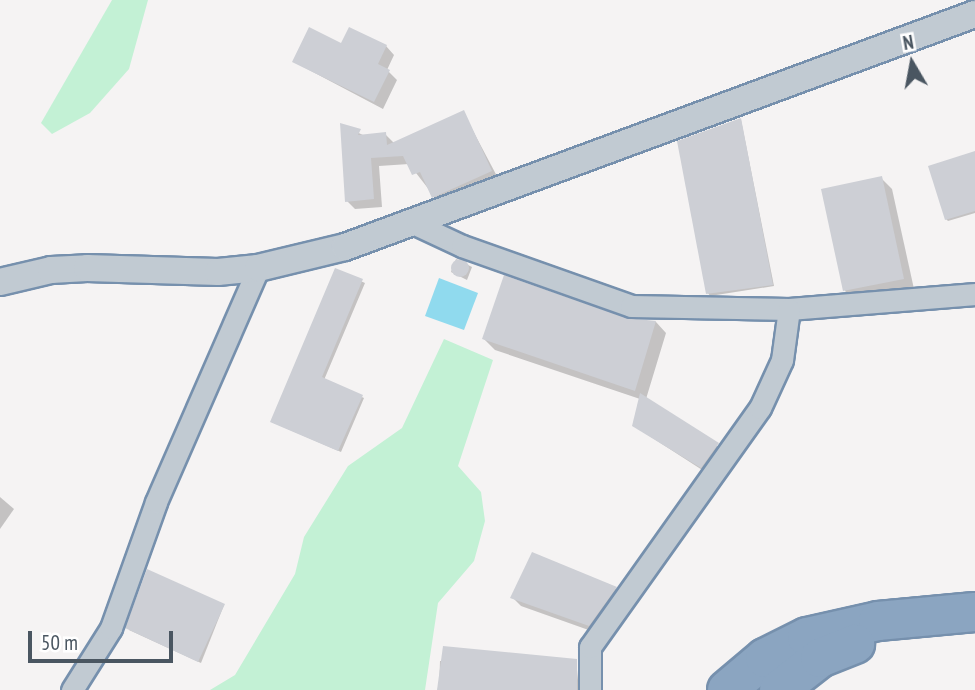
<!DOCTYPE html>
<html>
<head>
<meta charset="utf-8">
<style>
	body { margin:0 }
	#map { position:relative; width:975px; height:690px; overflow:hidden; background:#f5f3f3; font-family:"PT Sans Narrow",sans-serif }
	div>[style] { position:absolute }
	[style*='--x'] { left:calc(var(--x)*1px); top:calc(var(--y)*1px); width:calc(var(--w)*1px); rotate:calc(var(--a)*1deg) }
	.green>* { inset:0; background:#c3f1d5 }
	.water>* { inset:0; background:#90daee }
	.shadow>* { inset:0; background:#0003 }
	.building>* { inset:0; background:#cdcfd5 }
	.round { border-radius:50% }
	.roads { filter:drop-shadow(2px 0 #7690ad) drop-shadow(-2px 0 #7690ad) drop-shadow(0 2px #7690ad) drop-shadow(0 -2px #7690ad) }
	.minor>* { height:21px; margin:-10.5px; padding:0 10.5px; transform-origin:10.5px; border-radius:10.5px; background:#c1cad2 }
	.tertiary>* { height:26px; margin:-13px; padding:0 13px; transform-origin:13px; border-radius:13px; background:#c1cad2 }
	.motorway>* { height:38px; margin:-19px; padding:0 19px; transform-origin:19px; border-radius:19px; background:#8ba5c1 }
	span { translate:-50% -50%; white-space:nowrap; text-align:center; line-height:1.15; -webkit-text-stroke:6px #fff; paint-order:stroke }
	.north { position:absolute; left:877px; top:28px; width:70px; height:70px; -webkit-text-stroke:5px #fff; paint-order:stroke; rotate:350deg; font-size:19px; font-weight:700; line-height:28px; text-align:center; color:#4a5661 }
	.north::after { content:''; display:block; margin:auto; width:24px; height:32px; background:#4a5661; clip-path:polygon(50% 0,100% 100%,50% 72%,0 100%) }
	.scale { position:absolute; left:28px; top:631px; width:145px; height:32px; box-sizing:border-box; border:4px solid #4a5661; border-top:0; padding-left:9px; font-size:21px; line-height:24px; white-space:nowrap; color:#4a5661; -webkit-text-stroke:5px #fff; paint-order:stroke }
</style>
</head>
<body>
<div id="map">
	<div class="green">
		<div style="clip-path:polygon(112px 0,148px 0,129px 69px,90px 113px,52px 134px,41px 123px)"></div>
		<div style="clip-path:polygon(444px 339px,493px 360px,458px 466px,481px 492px,485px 521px,474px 561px,438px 603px,425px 690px,210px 690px,235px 675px,295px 574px,304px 537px,348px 466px,402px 428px)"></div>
	</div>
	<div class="water">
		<div style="clip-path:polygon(439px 278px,478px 293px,464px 330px,425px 316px)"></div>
	</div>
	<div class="shadow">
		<div style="clip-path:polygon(342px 46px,386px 46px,394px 55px,387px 70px,397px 80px,383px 109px,294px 62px)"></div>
		<div style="clip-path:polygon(463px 112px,499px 180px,441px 205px,409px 164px,379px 166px,382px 207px,355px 209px,347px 201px,342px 125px,365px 136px,385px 134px,395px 144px)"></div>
		<div style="clip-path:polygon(741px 120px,774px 286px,710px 296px,708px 293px)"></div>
		<div style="clip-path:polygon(975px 153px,975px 213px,948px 221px,946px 219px)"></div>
		<div style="clip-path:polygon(881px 178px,892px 189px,914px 289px,856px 301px,845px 291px)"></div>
		<div style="clip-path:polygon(456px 259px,472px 267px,467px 280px,451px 272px)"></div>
		<div style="clip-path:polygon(336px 270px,365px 283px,324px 380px,364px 398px,341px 452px,274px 423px)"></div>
		<div style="clip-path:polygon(626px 320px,656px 322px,666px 333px,646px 399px,726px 452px,710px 475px,634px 426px,640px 399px,495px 350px,484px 339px)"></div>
		<div style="clip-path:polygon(0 497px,14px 509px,0 529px)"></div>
		<div style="clip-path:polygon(616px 589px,624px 597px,597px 633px,521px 606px,513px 598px)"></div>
		<div style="clip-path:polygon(224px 605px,201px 663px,129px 630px)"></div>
		<div style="clip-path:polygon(576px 660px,579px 690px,439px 690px,440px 661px)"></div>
	</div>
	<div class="building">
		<div style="clip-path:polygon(309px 27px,341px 43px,349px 27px,387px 45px,378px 64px,390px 70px,374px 102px,292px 62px)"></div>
		<div style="clip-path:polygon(464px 110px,492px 171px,432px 198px,420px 172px,412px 175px,403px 156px,371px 158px,374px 199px,345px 202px,340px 123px,361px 129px,358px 135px,386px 132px,387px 145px)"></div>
		<div style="clip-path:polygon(741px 118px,773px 285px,706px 294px,677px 141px)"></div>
		<div style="clip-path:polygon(975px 151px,975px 211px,945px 220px,928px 166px)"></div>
		<div style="clip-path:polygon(882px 176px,904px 279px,843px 291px,821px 189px)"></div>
		<div class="round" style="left:451px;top:259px;width:18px;height:18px"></div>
		<div style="clip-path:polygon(335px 268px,363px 279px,322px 377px,363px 395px,338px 451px,270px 422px)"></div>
		<div style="clip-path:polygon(504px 275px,627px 318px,656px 321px,635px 391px,482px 339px)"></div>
		<div style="clip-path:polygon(640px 393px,719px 443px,701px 468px,632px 426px)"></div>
		<div style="clip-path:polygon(532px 552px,617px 587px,589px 626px,510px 598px)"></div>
		<div style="clip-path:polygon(147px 569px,225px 604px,198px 662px,125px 628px)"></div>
		<div style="clip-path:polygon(443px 646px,577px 659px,577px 690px,437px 690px)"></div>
	</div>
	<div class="roads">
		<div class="minor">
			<div style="--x:415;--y:224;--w:52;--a:25.1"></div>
			<div style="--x:462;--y:246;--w:179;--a:19.5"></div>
			<div style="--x:631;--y:306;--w:158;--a:1.1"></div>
			<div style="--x:789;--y:309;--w:187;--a:-4.6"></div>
			<div style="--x:72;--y:690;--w:73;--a:-57.8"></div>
			<div style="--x:111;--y:628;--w:134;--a:-70.3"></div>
			<div style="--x:156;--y:502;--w:255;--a:-66.4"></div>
			<div style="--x:590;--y:690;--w:43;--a:-90"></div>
			<div style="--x:590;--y:647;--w:293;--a:-54.6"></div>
			<div style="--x:760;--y:408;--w:53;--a:-65.4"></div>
			<div style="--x:782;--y:360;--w:51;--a:-82.2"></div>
		</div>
		<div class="tertiary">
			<div style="--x:0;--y:282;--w:52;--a:-13.2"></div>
			<div style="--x:51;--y:270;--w:36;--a:-3"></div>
			<div style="--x:87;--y:268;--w:131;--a:1.7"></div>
			<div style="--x:218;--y:272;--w:40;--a:-5.7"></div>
			<div style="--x:258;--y:268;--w:89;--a:-13.6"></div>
			<div style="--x:345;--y:247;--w:672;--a:-20.3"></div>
		</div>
		<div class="motorway">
			<div style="--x:727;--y:690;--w:50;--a:-40.1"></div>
			<div style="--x:765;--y:658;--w:47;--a:-26.6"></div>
			<div style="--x:807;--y:637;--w:73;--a:-12.7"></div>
			<div style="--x:878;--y:621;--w:97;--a:-5.3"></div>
			<div style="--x:779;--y:690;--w:52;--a:-38"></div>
			<div style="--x:820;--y:658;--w:38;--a:-22"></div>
		</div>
	</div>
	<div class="north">N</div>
	<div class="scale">50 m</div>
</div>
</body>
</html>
